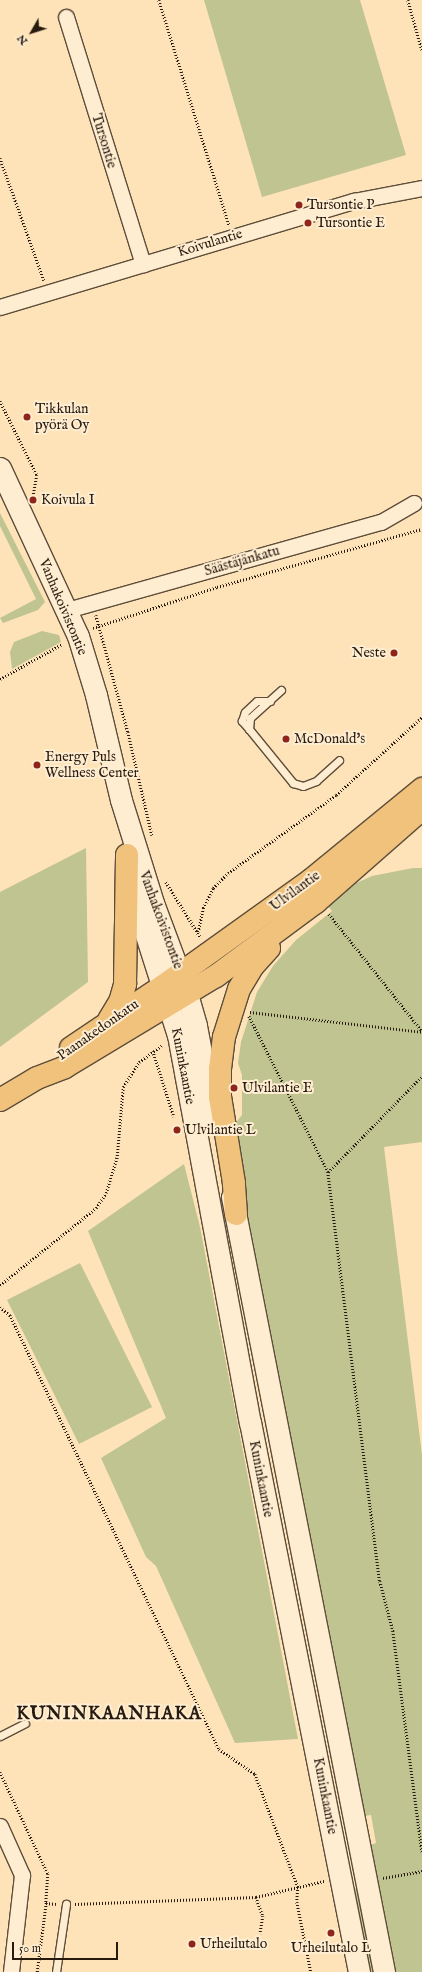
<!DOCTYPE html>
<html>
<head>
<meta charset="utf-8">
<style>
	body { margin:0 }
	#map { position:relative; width:422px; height:1972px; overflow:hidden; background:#ffe3b8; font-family:"IM FELL English",serif }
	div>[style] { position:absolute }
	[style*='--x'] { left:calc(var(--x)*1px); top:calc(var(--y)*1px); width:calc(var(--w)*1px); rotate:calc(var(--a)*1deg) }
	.green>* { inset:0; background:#bfc490 }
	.path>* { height:2.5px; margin-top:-1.25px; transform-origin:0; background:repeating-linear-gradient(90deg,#271b10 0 1px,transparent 0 3px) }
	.roads { filter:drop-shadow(1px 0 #5d4d3a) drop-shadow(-1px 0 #5d4d3a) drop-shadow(0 1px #5d4d3a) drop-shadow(0 -1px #5d4d3a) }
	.lane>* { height:7px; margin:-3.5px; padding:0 3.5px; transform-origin:3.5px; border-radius:3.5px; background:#ffedd1 }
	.street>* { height:15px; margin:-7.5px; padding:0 7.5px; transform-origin:7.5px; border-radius:7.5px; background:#ffedd1 }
	.secondary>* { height:21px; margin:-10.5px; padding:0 10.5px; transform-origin:10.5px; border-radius:10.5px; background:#ffedd1 }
	.primary>* { height:22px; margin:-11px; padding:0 11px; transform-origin:11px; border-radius:11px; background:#f0c27c }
	.dots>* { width:11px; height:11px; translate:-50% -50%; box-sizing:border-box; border:2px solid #ffedd1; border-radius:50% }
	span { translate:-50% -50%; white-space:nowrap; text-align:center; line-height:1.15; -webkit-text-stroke:4px #ffedd1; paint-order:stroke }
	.street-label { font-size:14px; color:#271b10 }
	.poi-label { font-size:14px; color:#271b10 }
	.left { translate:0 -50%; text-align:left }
	.right { translate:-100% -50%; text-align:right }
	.district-label { font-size:18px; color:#271b10; font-weight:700; letter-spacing:1px }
	.north { position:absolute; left:12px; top:12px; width:40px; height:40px; -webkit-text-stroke:3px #ffedd1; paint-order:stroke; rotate:231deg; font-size:11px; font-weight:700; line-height:16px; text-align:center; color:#271b10 }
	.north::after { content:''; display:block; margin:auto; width:14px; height:18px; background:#271b10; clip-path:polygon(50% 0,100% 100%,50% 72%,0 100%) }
	.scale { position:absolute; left:12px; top:1942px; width:106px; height:18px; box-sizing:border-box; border:2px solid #271b10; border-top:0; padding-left:5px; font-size:12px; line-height:14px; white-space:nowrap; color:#271b10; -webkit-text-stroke:3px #ffedd1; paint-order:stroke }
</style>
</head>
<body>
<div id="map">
	<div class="green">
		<div style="clip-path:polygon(204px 0,360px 0,406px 155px,262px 197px)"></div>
		<div style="clip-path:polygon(0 513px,45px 602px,38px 610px,3px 623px,0 618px,36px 599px,0 526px)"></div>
		<div style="clip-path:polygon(42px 631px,59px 635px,61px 642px,12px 669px,10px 652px,14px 642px)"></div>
		<div style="clip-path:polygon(86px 848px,88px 982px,0 1047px,0 892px)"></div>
		<div style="clip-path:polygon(413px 868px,422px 868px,422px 1142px,384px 1147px,422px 1455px,422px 1972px,396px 1972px,370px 1845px,376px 1843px,371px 1815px,364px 1816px,356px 1782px,234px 1150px,234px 1125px,242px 1115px,242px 1075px,238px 1063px,241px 1042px,257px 992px,273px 966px,296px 940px,332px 911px,328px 906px,352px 885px,372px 876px)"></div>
		<div style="clip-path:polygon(184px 1164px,200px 1227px,298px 1739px,235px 1743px,156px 1566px,146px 1557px,101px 1458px,166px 1418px,88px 1231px)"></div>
		<div style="clip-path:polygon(80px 1263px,152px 1407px,79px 1444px,7px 1300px)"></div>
		<div style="clip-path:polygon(363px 1888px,380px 1972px,366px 1972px,350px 1889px)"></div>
	</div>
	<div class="path">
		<div style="--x:159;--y:0;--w:236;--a:72.7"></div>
		<div style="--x:408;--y:0;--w:52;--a:74.4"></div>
		<div style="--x:0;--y:158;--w:130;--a:70.2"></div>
		<div style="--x:0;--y:401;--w:83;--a:63.4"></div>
		<div style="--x:37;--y:475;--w:23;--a:100"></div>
		<div style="--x:96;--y:615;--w:121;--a:74.7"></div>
		<div style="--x:128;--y:732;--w:106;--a:76.9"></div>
		<div style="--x:93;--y:628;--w:131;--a:-18.3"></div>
		<div style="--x:217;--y:587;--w:213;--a:-15.8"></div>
		<div style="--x:0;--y:679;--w:71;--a:-29.4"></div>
		<div style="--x:166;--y:882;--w:66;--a:58"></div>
		<div style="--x:329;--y:914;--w:149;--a:51.5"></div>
		<div style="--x:198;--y:932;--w:25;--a:-78"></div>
		<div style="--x:203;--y:908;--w:22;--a:-63"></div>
		<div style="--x:213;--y:888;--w:21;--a:-45"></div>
		<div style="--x:228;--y:873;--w:133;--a:-35.8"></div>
		<div style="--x:336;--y:795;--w:116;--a:-42.2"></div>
		<div style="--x:250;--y:1012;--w:173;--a:6.6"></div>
		<div style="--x:249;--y:1016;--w:175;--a:63.1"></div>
		<div style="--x:328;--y:1172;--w:412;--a:82.8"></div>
		<div style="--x:380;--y:1581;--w:52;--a:75.4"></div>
		<div style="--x:393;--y:1631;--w:223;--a:82.5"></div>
		<div style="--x:153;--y:1051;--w:69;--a:72.3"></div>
		<div style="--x:328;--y:1172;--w:134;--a:-45.6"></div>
		<div style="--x:0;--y:1285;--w:123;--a:-38.7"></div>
		<div style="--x:96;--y:1208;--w:18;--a:-56"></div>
		<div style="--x:106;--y:1193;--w:39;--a:-73"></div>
		<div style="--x:117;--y:1156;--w:69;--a:-85"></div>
		<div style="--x:123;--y:1087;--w:30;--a:-57"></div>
		<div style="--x:139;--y:1062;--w:29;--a:-36"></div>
		<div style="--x:0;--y:1307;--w:13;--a:39"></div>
		<div style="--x:10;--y:1315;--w:482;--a:64.3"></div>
		<div style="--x:219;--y:1749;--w:44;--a:34.8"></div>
		<div style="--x:255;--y:1774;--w:121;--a:69.2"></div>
		<div style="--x:298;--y:1887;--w:15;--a:94"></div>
		<div style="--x:297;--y:1902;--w:71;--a:78.7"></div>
		<div style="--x:0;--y:1772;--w:113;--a:64.8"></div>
		<div style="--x:48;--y:1874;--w:29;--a:94"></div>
		<div style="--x:46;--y:1903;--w:10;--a:6"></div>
		<div style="--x:383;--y:1878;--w:40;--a:-10"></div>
		<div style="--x:256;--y:1897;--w:20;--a:70"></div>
		<div style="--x:263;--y:1916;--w:18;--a:99"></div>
		<div style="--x:75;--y:1904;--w:181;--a:-2.2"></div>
		<div style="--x:256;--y:1897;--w:70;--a:-13.2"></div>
		<div style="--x:37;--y:1972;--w:70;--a:-82.6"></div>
	</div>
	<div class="roads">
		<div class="lane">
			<div style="--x:281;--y:690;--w:42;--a:137.9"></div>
			<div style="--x:250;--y:718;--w:11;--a:95"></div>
			<div style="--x:249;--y:729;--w:70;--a:50.8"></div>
			<div style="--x:293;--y:783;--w:10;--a:17"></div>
			<div style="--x:303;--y:786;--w:14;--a:-21"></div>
			<div style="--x:316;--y:781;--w:31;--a:-42"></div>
			<div style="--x:249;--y:729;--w:11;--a:-131"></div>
			<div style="--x:242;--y:721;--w:9;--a:-72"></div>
			<div style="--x:245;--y:712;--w:16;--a:-43"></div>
			<div style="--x:257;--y:701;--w:13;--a:0"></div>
			<div style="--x:0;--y:1736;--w:28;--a:-27"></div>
			<div style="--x:56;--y:1972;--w:69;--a:-81.6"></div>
		</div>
		<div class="street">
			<div style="--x:66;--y:17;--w:259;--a:72.7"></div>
			<div style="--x:0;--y:307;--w:370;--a:-16.7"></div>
			<div style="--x:354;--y:201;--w:69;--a:-10.8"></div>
			<div style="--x:67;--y:610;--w:326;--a:-15.7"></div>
			<div style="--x:381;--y:522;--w:38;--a:-30"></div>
			<div style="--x:0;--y:1826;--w:54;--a:65.8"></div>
			<div style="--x:22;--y:1875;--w:98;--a:96.5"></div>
		</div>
		<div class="secondary">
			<div style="--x:0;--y:468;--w:185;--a:65.1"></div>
			<div style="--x:78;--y:636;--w:62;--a:73"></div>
			<div style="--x:96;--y:695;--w:108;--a:76.6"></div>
			<div style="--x:121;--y:800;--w:108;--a:72.7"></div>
			<div style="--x:153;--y:903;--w:97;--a:69.5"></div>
			<div style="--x:187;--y:994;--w:33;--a:74"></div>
			<div style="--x:196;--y:1026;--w:96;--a:79.2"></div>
			<div style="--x:134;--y:883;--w:53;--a:77"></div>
			<div style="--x:146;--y:935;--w:105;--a:72.3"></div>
			<div style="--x:178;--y:1035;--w:394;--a:79.5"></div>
			<div style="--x:250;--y:1422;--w:561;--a:78.79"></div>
			<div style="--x:232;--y:1197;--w:790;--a:78.9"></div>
		</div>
		<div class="primary">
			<div style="--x:109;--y:1020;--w:21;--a:-59"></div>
			<div style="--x:120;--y:1002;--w:19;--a:-74"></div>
			<div style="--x:125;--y:984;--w:129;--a:-89.1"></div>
			<div style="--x:71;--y:1048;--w:111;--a:-34"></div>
			<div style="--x:163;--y:986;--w:182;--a:-35.6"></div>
			<div style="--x:311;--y:880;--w:144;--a:-39.3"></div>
			<div style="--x:0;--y:1100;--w:43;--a:-30.7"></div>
			<div style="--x:37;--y:1078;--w:30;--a:-21"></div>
			<div style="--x:65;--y:1067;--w:176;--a:-31.1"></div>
			<div style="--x:216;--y:976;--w:124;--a:-36.5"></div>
			<div style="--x:316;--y:902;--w:141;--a:-41.3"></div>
			<div style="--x:236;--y:1214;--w:31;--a:-94"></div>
			<div style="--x:234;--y:1183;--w:87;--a:-99.2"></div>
			<div style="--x:220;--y:1097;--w:28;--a:-90"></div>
			<div style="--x:220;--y:1069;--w:32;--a:-83"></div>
			<div style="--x:224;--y:1037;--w:50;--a:-72.6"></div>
			<div style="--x:239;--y:989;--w:27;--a:-59"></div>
			<div style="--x:253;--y:966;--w:24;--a:-48"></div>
		</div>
	</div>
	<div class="dots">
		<div style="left:299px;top:205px;background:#8f2418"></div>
		<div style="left:308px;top:223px;background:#8f2418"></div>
		<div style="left:27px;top:417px;background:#8f2418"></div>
		<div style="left:33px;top:500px;background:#8f2418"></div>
		<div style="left:394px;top:653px;background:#8f2418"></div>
		<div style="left:286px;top:739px;background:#8f2418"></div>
		<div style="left:37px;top:765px;background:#8f2418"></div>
		<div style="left:234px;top:1088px;background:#8f2418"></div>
		<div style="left:177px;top:1130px;background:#8f2418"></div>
		<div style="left:331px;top:1933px;background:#8f2418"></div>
		<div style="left:192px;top:1944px;background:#8f2418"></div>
	</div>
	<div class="street-label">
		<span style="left:104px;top:141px;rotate:73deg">Tursontie</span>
		<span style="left:210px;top:243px;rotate:-17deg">Koivulantie</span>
		<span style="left:242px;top:561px;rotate:-16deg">Säästäjänkatu</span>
		<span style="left:63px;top:607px;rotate:67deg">Vanhakoivistontie</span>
		<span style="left:295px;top:891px;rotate:-36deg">Ulvilantie</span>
		<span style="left:161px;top:920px;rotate:70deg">Vanhakoivistontie</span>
		<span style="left:98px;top:1030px;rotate:-35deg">Paanakedonkatu</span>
		<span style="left:183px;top:1066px;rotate:79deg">Kuninkaantie</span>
		<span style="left:261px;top:1479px;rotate:79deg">Kuninkaantie</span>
		<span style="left:325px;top:1796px;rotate:79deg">Kuninkaantie</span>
	</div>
	<div class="poi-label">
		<span class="left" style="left:307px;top:205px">Tursontie P</span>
		<span class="left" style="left:316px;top:223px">Tursontie E</span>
		<span class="left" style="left:35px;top:417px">Tikkulan<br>pyörä Oy</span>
		<span class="left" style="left:41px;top:500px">Koivula I</span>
		<span class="right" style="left:386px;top:653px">Neste</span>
		<span class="left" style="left:294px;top:739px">McDonald's</span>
		<span class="left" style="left:45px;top:765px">Energy Puls<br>Wellness Center</span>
		<span class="left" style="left:242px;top:1088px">Ulvilantie E</span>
		<span class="left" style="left:185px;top:1130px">Ulvilantie L</span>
		<span class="left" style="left:200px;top:1944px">Urheilutalo</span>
		<span style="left:331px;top:1948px">Urheilutalo L</span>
	</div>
	<div class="district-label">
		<span style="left:109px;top:1715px">KUNINKAANHAKA</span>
	</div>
	<div class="north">N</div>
	<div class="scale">50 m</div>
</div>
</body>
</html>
